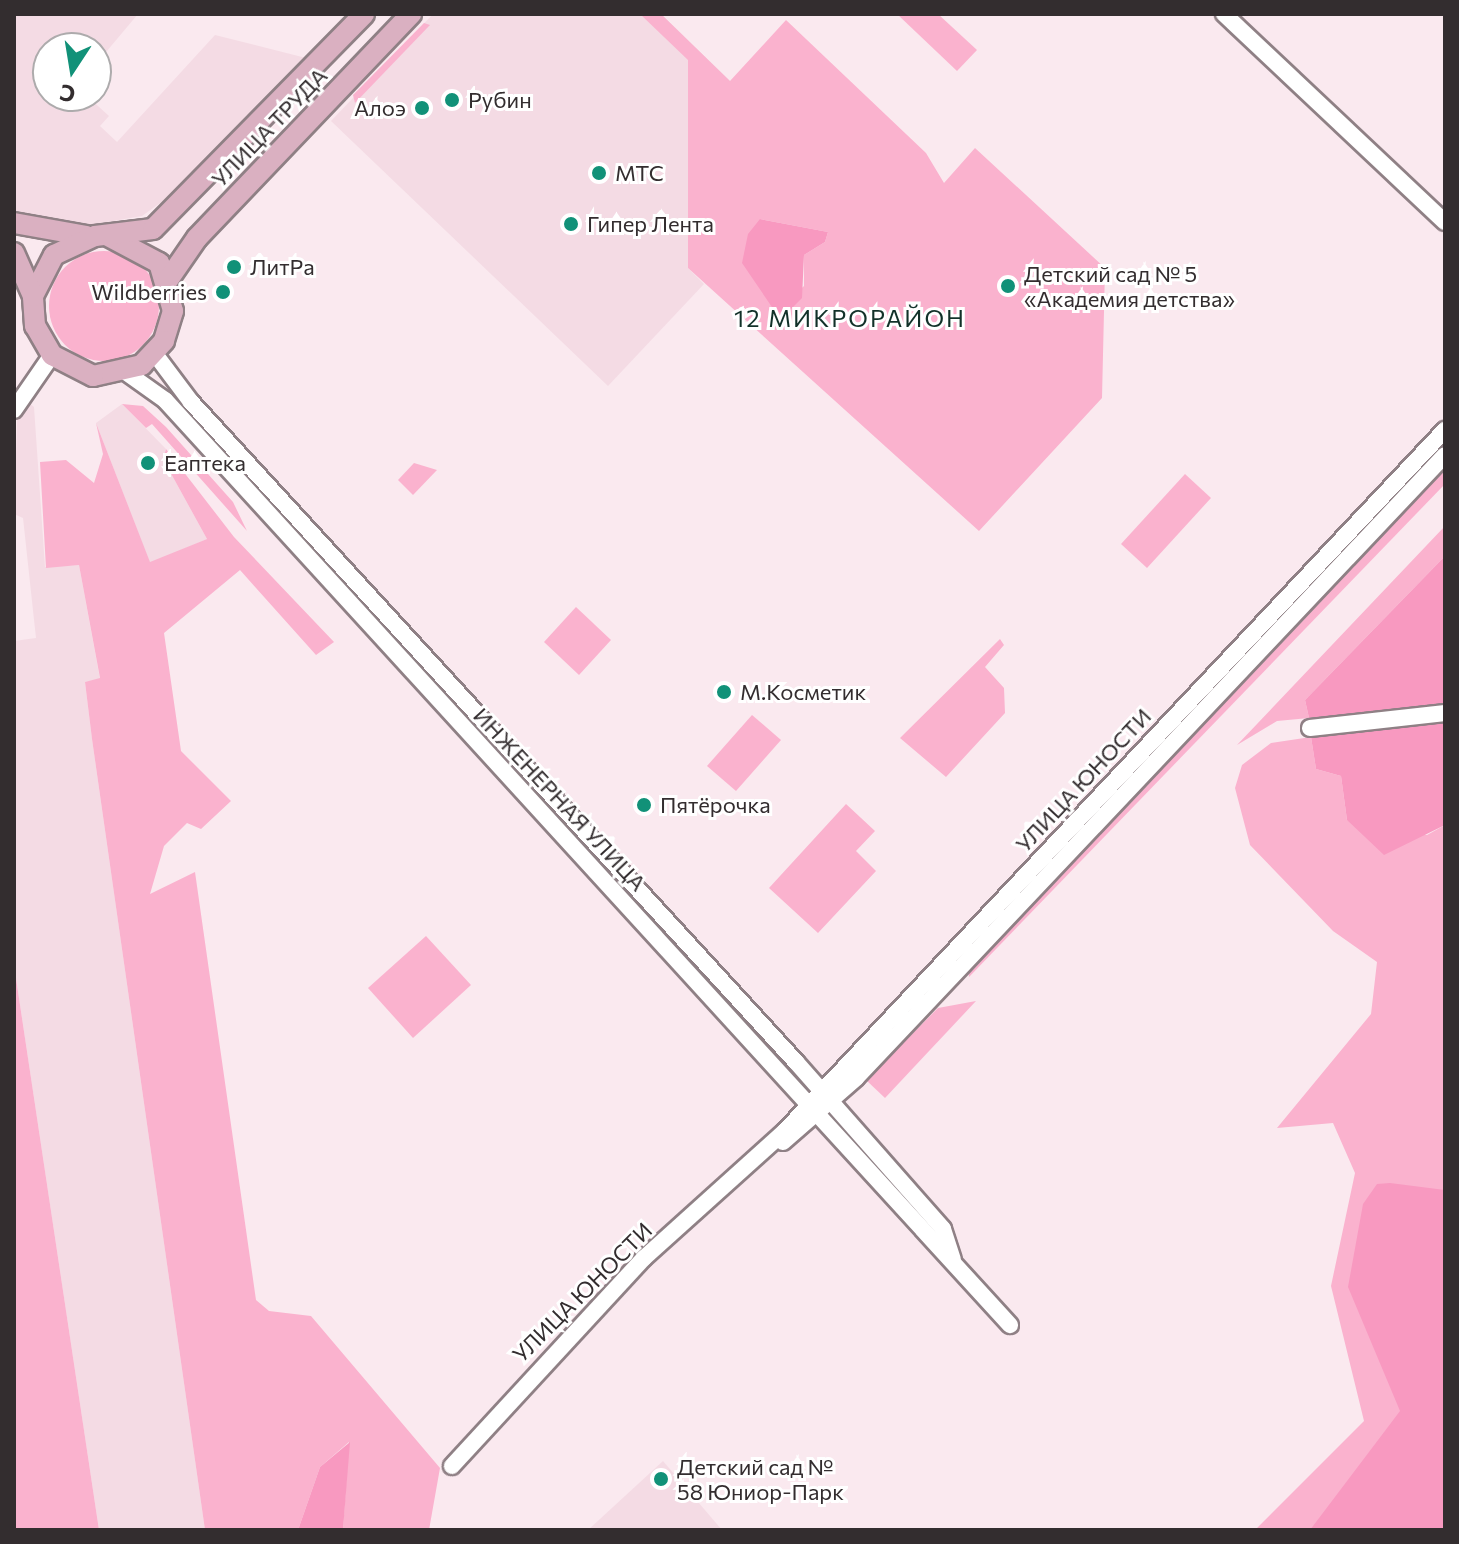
<!DOCTYPE html>
<html>
<head>
<meta charset="utf-8">
<style>
	body { margin:0 }
	#map { position:relative; width:1459px; height:1544px; overflow:hidden; background:#fae9ef; font-family:Commissioner,sans-serif }
	div>[style] { position:absolute }
	[style*='--x'] { left:calc(var(--x)*1px); top:calc(var(--y)*1px); width:calc(var(--w)*1px); rotate:calc(var(--a)*1deg) }
	.built>* { inset:0; background:#f4dbe4 }
	.green>* { inset:0; background:#fab2ce }
	.round { border-radius:50% }
	.forest>* { inset:0; background:#f899c0 }
	.roads { filter:drop-shadow(2px 0 #8f8085) drop-shadow(-2px 0 #8f8085) drop-shadow(0 2px #8f8085) drop-shadow(0 -2px #8f8085) }
	.minor>* { height:16px; margin:-8px; padding:0 8px; transform-origin:8px; border-radius:8px; background:#fff }
	.major>* { height:20px; margin:-10px; padding:0 10px; transform-origin:10px; border-radius:10px; background:#dab0c1 }
	.dots>* { width:22px; height:22px; translate:-50% -50%; box-sizing:border-box; border:4px solid #fff; border-radius:50% }
	span { translate:-50% -50%; white-space:nowrap; text-align:center; line-height:1.15; -webkit-text-stroke:6px #fff; paint-order:stroke }
	.poi-label { font-size:22px; color:#332d2f }
	.left { translate:0 -50%; text-align:left }
	.right { translate:-100% -50%; text-align:right }
	.street-label { font-size:22px; color:#332d2f }
	.neighbourhood-label { font-size:24px; color:#123129; letter-spacing:2px }
	.frame { position:absolute; inset:0; border:16px solid #332d2f; pointer-events:none }
	.north { position:absolute; left:32px; top:32px; width:80px; height:80px; box-sizing:border-box; background:#fff; border:2px solid #adabac; border-radius:50%; rotate:192deg; font-size:22px; font-weight:700; line-height:32px; text-align:center; color:#332d2f }
	.north::after { content:''; display:block; margin:auto; width:28px; height:36px; background:#119178; clip-path:polygon(50% 0,100% 100%,50% 72%,0 100%) }
</style>
</head>
<body>
<div id="map">
	<div class="built">
		<div style="clip-path:polygon(14px 14px,138px 14px,96px 64px,96px 48px,48px 48px,48px 96px,87px 96px,109px 116px,100px 126px,117px 142px,215px 35px,310px 59px,199px 175px,142px 216px,72px 228px,14px 211px)"></div>
		<div style="clip-path:polygon(433px 14px,661px 14px,730px 81px,688px 96px,688px 268px,704px 284px,608px 386px,331px 121px)"></div>
		<div style="clip-path:polygon(18px 394px,34px 407px,45px 567px,79px 565px,100px 679px,85px 682px,92px 739px,205px 1530px,99px 1530px,14px 965px,14px 641px,36px 638px,23px 518px,14px 514px)"></div>
		<div style="clip-path:polygon(122px 404px,166px 449px,163px 459px,207px 539px,150px 563px,96px 423px)"></div>
		<div style="clip-path:polygon(663px 1461px,722px 1530px,588px 1530px)"></div>
	</div>
	<div class="green">
		<div style="clip-path:polygon(evenodd,640px 14px,661px 14px,730px 81px,786px 20px,926px 153px,944px 183px,975px 148px,1105px 268px,1102px 398px,979px 531px,688px 268px,688px 60px,640px 14px,760px 219px,828px 232px,825px 242px,804px 255px,804px 286px,776px 313px,764px 290px,760px 219px)"></div>
		<div style="clip-path:polygon(897px 14px,938px 14px,977px 50px,957px 71px)"></div>
		<div style="clip-path:polygon(424px 23px,430px 25px,355px 103px,353px 95px)"></div>
		<div class="round" style="left:49px;top:251px;width:110px;height:110px"></div>
		<div style="clip-path:polygon(122px 404px,143px 406px,166px 427px,233px 502px,247px 531px,152px 424px,146px 428px)"></div>
		<div style="clip-path:polygon(96px 423px,150px 562px,207px 539px,163px 459px,166px 449px,234px 537px,334px 642px,316px 655px,240px 570px,164px 633px,181px 751px,231px 801px,201px 829px,187px 823px,164px 846px,150px 894px,195px 872px,256px 1300px,269px 1311px,311px 1316px,440px 1468px,429px 1530px,343px 1530px,349px 1442px,320px 1467px,298px 1530px,205px 1530px,92px 739px,85px 682px,100px 678px,79px 565px,46px 568px,40px 462px,66px 460px,94px 483px,103px 454px)"></div>
		<div style="clip-path:polygon(414px 463px,437px 470px,413px 495px,398px 480px)"></div>
		<div style="clip-path:polygon(1445px 469px,1445px 484px,969px 977px,968px 968px)"></div>
		<div style="clip-path:polygon(1185px 474px,1211px 498px,1147px 568px,1121px 544px)"></div>
		<div style="clip-path:polygon(1445px 526px,1445px 556px,1305px 700px,1309px 718px,1277px 721px,1237px 745px)"></div>
		<div style="clip-path:polygon(576px 607px,611px 640px,579px 675px,544px 642px)"></div>
		<div style="clip-path:polygon(1000px 639px,1004px 645px,985px 667px,1004px 688px,1005px 713px,946px 777px,900px 738px)"></div>
		<div style="clip-path:polygon(752px 715px,781px 740px,736px 791px,707px 766px)"></div>
		<div style="clip-path:polygon(1311px 737px,1316px 769px,1341px 776px,1347px 820px,1427px 835px,1445px 825px,1445px 1530px,1255px 1530px,1364px 1421px,1331px 1286px,1355px 1173px,1333px 1123px,1277px 1128px,1371px 1014px,1377px 962px,1333px 931px,1250px 845px,1235px 788px,1242px 765px,1271px 743px)"></div>
		<div style="clip-path:polygon(846px 804px,875px 831px,856px 851px,876px 871px,818px 933px,769px 888px)"></div>
		<div style="clip-path:polygon(426px 936px,471px 985px,413px 1038px,368px 988px)"></div>
		<div style="clip-path:polygon(14px 965px,99px 1530px,14px 1530px)"></div>
		<div style="clip-path:polygon(976px 1001px,885px 1098px,866px 1080px,938px 1008px)"></div>
	</div>
	<div class="forest">
		<div style="clip-path:polygon(760px 219px,828px 232px,825px 242px,804px 255px,802px 298px,789px 311px,776px 313px,742px 263px,748px 234px)"></div>
		<div style="clip-path:polygon(1445px 556px,1445px 705px,1309px 718px,1305px 700px)"></div>
		<div style="clip-path:polygon(1445px 722px,1445px 825px,1384px 855px,1347px 820px,1341px 776px,1316px 769px,1311px 737px)"></div>
		<div style="clip-path:polygon(1390px 1183px,1445px 1190px,1445px 1530px,1310px 1530px,1400px 1411px,1348px 1287px,1363px 1204px,1377px 1184px)"></div>
		<div style="clip-path:polygon(350px 1442px,343px 1530px,298px 1530px,320px 1467px)"></div>
	</div>
	<div class="roads">
		<div class="minor">
			<div style="--x:1224;--y:14;--w:303;--a:43.3"></div>
			<div style="--x:155;--y:354;--w:60;--a:53.1"></div>
			<div style="--x:191;--y:402;--w:895;--a:47.49"></div>
			<div style="--x:796;--y:1062;--w:222;--a:48.6"></div>
			<div style="--x:943;--y:1229;--w:32;--a:72"></div>
			<div style="--x:127;--y:373;--w:47;--a:35.4"></div>
			<div style="--x:165;--y:400;--w:1253;--a:47.59"></div>
			<div style="--x:14;--y:410;--w:67;--a:-55.4"></div>
			<div style="--x:1310;--y:728;--w:136;--a:-6.3"></div>
			<div style="--x:783;--y:1142;--w:97;--a:-41.2"></div>
			<div style="--x:856;--y:1078;--w:857;--a:-46.61"></div>
			<div style="--x:452;--y:1466;--w:283;--a:-47.3"></div>
			<div style="--x:644;--y:1258;--w:190;--a:-42"></div>
			<div style="--x:785;--y:1131;--w:963;--a:-46.73"></div>
		</div>
		<div class="major">
			<div style="--x:14;--y:223;--w:74;--a:10.1"></div>
			<div style="--x:108;--y:236;--w:58;--a:27.9"></div>
			<div style="--x:159;--y:263;--w:50;--a:73.7"></div>
			<div style="--x:173;--y:311;--w:31;--a:107"></div>
			<div style="--x:164;--y:341;--w:33;--a:133"></div>
			<div style="--x:142;--y:365;--w:50;--a:167.3"></div>
			<div style="--x:93;--y:376;--w:46;--a:-152.9"></div>
			<div style="--x:52;--y:355;--w:34;--a:-120"></div>
			<div style="--x:35;--y:326;--w:30;--a:-94"></div>
			<div style="--x:33;--y:296;--w:46;--a:-62.9"></div>
			<div style="--x:54;--y:255;--w:45;--a:-24.9"></div>
			<div style="--x:95;--y:236;--w:58;--a:-6.9"></div>
			<div style="--x:153;--y:229;--w:301;--a:-45.5"></div>
			<div style="--x:14;--y:253;--w:47;--a:66.2"></div>
			<div style="--x:168;--y:280;--w:51;--a:-55.4"></div>
			<div style="--x:197;--y:238;--w:310;--a:-46.3"></div>
		</div>
	</div>
	<div class="dots">
		<div style="left:452px;top:100px;background:#119178"></div>
		<div style="left:422px;top:108px;background:#119178"></div>
		<div style="left:599px;top:173px;background:#119178"></div>
		<div style="left:571px;top:224px;background:#119178"></div>
		<div style="left:234px;top:267px;background:#119178"></div>
		<div style="left:1008px;top:286px;background:#119178"></div>
		<div style="left:223px;top:292px;background:#119178"></div>
		<div style="left:148px;top:463px;background:#119178"></div>
		<div style="left:724px;top:692px;background:#119178"></div>
		<div style="left:644px;top:805px;background:#119178"></div>
		<div style="left:661px;top:1479px;background:#119178"></div>
	</div>
	<div class="poi-label">
		<span class="left" style="left:468px;top:100px">Рубин</span>
		<span class="right" style="left:406px;top:108px">Алоэ</span>
		<span class="left" style="left:615px;top:173px">МТС</span>
		<span class="left" style="left:587px;top:224px">Гипер Лента</span>
		<span class="left" style="left:250px;top:267px">ЛитРа</span>
		<span class="left" style="left:1024px;top:286px">Детский сад № 5<br>«Академия детства»</span>
		<span class="right" style="left:207px;top:292px">Wildberries</span>
		<span class="left" style="left:164px;top:463px">Еаптека</span>
		<span class="left" style="left:740px;top:692px">М.Косметик</span>
		<span class="left" style="left:660px;top:805px">Пятёрочка</span>
		<span class="left" style="left:677px;top:1479px">Детский сад №<br>58 Юниор-Парк</span>
	</div>
	<div class="street-label">
		<span style="left:269px;top:127px;rotate:-46deg">УЛИЦА ТРУДА</span>
		<span style="left:1083px;top:780px;rotate:-47deg">УЛИЦА ЮНОСТИ</span>
		<span style="left:560px;top:799px;rotate:47deg">ИНЖЕНЕРНАЯ УЛИЦА</span>
		<span style="left:582px;top:1292px;rotate:-45deg">УЛИЦА ЮНОСТИ</span>
	</div>
	<div class="neighbourhood-label">
		<span style="left:850px;top:318px">12 МИКРОРАЙОН</span>
	</div>
	<div class="frame"></div>
	<div class="north">С</div>
</div>
</body>
</html>
